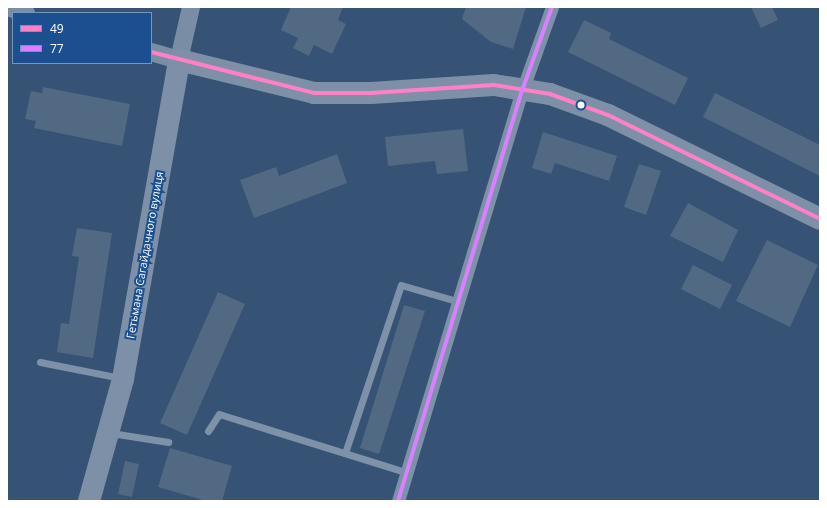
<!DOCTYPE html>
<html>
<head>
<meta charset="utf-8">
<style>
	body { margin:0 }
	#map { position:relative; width:827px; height:508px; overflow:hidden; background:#365274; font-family:"Open Sans",sans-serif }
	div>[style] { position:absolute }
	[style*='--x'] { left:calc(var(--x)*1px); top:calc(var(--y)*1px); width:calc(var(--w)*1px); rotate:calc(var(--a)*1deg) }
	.building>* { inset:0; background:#526984 }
	.service>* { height:7px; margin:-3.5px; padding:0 3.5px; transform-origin:3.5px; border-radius:3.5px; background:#7d92a8 }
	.minor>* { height:13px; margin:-6.5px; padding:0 6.5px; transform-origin:6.5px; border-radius:6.5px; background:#7d92a8 }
	.secondary>* { height:18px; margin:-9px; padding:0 9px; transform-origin:9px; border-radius:9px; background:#798da4 }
	.trunk>* { height:22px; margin:-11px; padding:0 11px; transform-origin:11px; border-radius:11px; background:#7e90a7 }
	.bus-1>* { height:4px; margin:-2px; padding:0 2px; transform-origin:2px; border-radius:2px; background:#ff80c5 }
	.bus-2>* { height:4px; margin:-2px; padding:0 2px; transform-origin:2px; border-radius:2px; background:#d880ff }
	.dots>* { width:11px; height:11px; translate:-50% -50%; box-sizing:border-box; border:2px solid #1b4f8f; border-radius:50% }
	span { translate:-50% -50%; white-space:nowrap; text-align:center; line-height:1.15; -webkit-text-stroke:4px #1b4f8f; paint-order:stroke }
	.street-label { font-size:11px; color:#fff }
	.frame { position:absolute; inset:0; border:8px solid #fff; pointer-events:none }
	.legend { position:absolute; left:12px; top:12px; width:140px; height:52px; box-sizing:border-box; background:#1b4f8f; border:1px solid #7695bc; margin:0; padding:5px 7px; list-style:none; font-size:12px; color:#fff }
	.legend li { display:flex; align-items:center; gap:8px; height:20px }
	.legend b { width:20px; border:1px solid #7695bc }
</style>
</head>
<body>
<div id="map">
	<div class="building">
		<div style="clip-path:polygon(291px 7px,343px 7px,338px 20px,346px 24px,332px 54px,314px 45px,309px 56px,293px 48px,298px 38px,281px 30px)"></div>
		<div style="clip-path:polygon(466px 7px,526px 7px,513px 49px,491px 42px,462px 19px)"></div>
		<div style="clip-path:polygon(751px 7px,772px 7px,778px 20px,761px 28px)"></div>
		<div style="clip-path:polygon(584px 20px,611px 33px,609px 39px,688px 78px,675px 105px,568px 52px)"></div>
		<div style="clip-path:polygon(43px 87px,130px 104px,122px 146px,34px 128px,36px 121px,25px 119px,31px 91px,42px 93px)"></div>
		<div style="clip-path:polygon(715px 93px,820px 145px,820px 176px,703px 117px)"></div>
		<div style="clip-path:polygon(463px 129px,468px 171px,437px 174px,435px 161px,388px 166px,385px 137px)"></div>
		<div style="clip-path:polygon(543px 132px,617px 156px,609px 181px,555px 163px,551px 174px,532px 168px)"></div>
		<div style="clip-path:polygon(337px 154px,347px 183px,254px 218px,240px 180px,276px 167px,279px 176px)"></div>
		<div style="clip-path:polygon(639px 164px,661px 171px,646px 215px,624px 207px)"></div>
		<div style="clip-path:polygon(688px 203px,738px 230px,723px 262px,670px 236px)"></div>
		<div style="clip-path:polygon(77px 228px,112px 233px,93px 358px,57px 352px,61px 323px,69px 324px,79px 257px,72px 256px)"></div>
		<div style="clip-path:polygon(767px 240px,818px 265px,790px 327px,736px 301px)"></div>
		<div style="clip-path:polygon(693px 265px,732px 285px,720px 309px,681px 289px)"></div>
		<div style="clip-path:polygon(218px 292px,245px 304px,187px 435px,160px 423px)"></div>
		<div style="clip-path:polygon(404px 305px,425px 311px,379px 454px,360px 448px)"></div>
		<div style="clip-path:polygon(170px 448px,232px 466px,222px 501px,206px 501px,158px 487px)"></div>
		<div style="clip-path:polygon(125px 461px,139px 464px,132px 497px,118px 494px)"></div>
	</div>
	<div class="service">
		<div style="--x:40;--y:362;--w:83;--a:11.2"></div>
		<div style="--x:208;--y:431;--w:20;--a:-57"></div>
		<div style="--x:219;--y:414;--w:198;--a:17.3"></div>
		<div style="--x:111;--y:433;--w:58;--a:9"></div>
		<div style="--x:345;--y:453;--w:177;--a:-71.6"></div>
		<div style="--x:401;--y:285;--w:61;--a:16.1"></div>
	</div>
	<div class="minor">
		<div style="--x:398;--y:501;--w:432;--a:-73.2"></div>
		<div style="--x:523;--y:88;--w:86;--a:-70.3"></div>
	</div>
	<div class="secondary">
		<div style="--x:7;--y:7;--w:20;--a:18"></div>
		<div style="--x:151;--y:52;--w:29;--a:16"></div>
		<div style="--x:179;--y:60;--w:54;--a:-77.2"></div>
	</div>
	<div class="trunk">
		<div style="--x:89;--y:501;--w:127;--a:-74.4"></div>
		<div style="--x:123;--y:379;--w:324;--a:-80"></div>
		<div style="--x:179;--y:60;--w:139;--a:13.7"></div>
		<div style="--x:314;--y:93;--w:57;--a:0"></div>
		<div style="--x:371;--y:93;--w:123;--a:-3.7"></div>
		<div style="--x:494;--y:85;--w:57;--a:9.1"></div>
		<div style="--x:550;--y:94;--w:62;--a:19.9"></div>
		<div style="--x:608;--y:115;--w:236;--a:26.1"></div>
	</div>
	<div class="bus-1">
		<div style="--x:151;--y:52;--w:168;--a:14.1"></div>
		<div style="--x:314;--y:93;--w:57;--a:0"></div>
		<div style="--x:371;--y:93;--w:123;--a:-3.7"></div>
		<div style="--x:494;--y:85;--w:57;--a:9.1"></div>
		<div style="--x:550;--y:94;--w:62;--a:19.9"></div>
		<div style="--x:608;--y:115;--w:236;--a:26.1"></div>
	</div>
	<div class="bus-2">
		<div style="--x:398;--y:501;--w:432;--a:-73.2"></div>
		<div style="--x:523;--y:88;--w:86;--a:-70.3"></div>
	</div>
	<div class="dots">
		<div style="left:581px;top:105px;background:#fff"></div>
	</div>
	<div class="street-label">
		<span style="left:145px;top:255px;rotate:-80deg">Гетьмана Сагайдачного вулиця</span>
	</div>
	<div class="frame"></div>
	<ul class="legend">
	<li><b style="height:5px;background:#ff80c5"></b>49</li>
	<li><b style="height:5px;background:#d880ff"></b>77</li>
	</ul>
</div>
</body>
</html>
